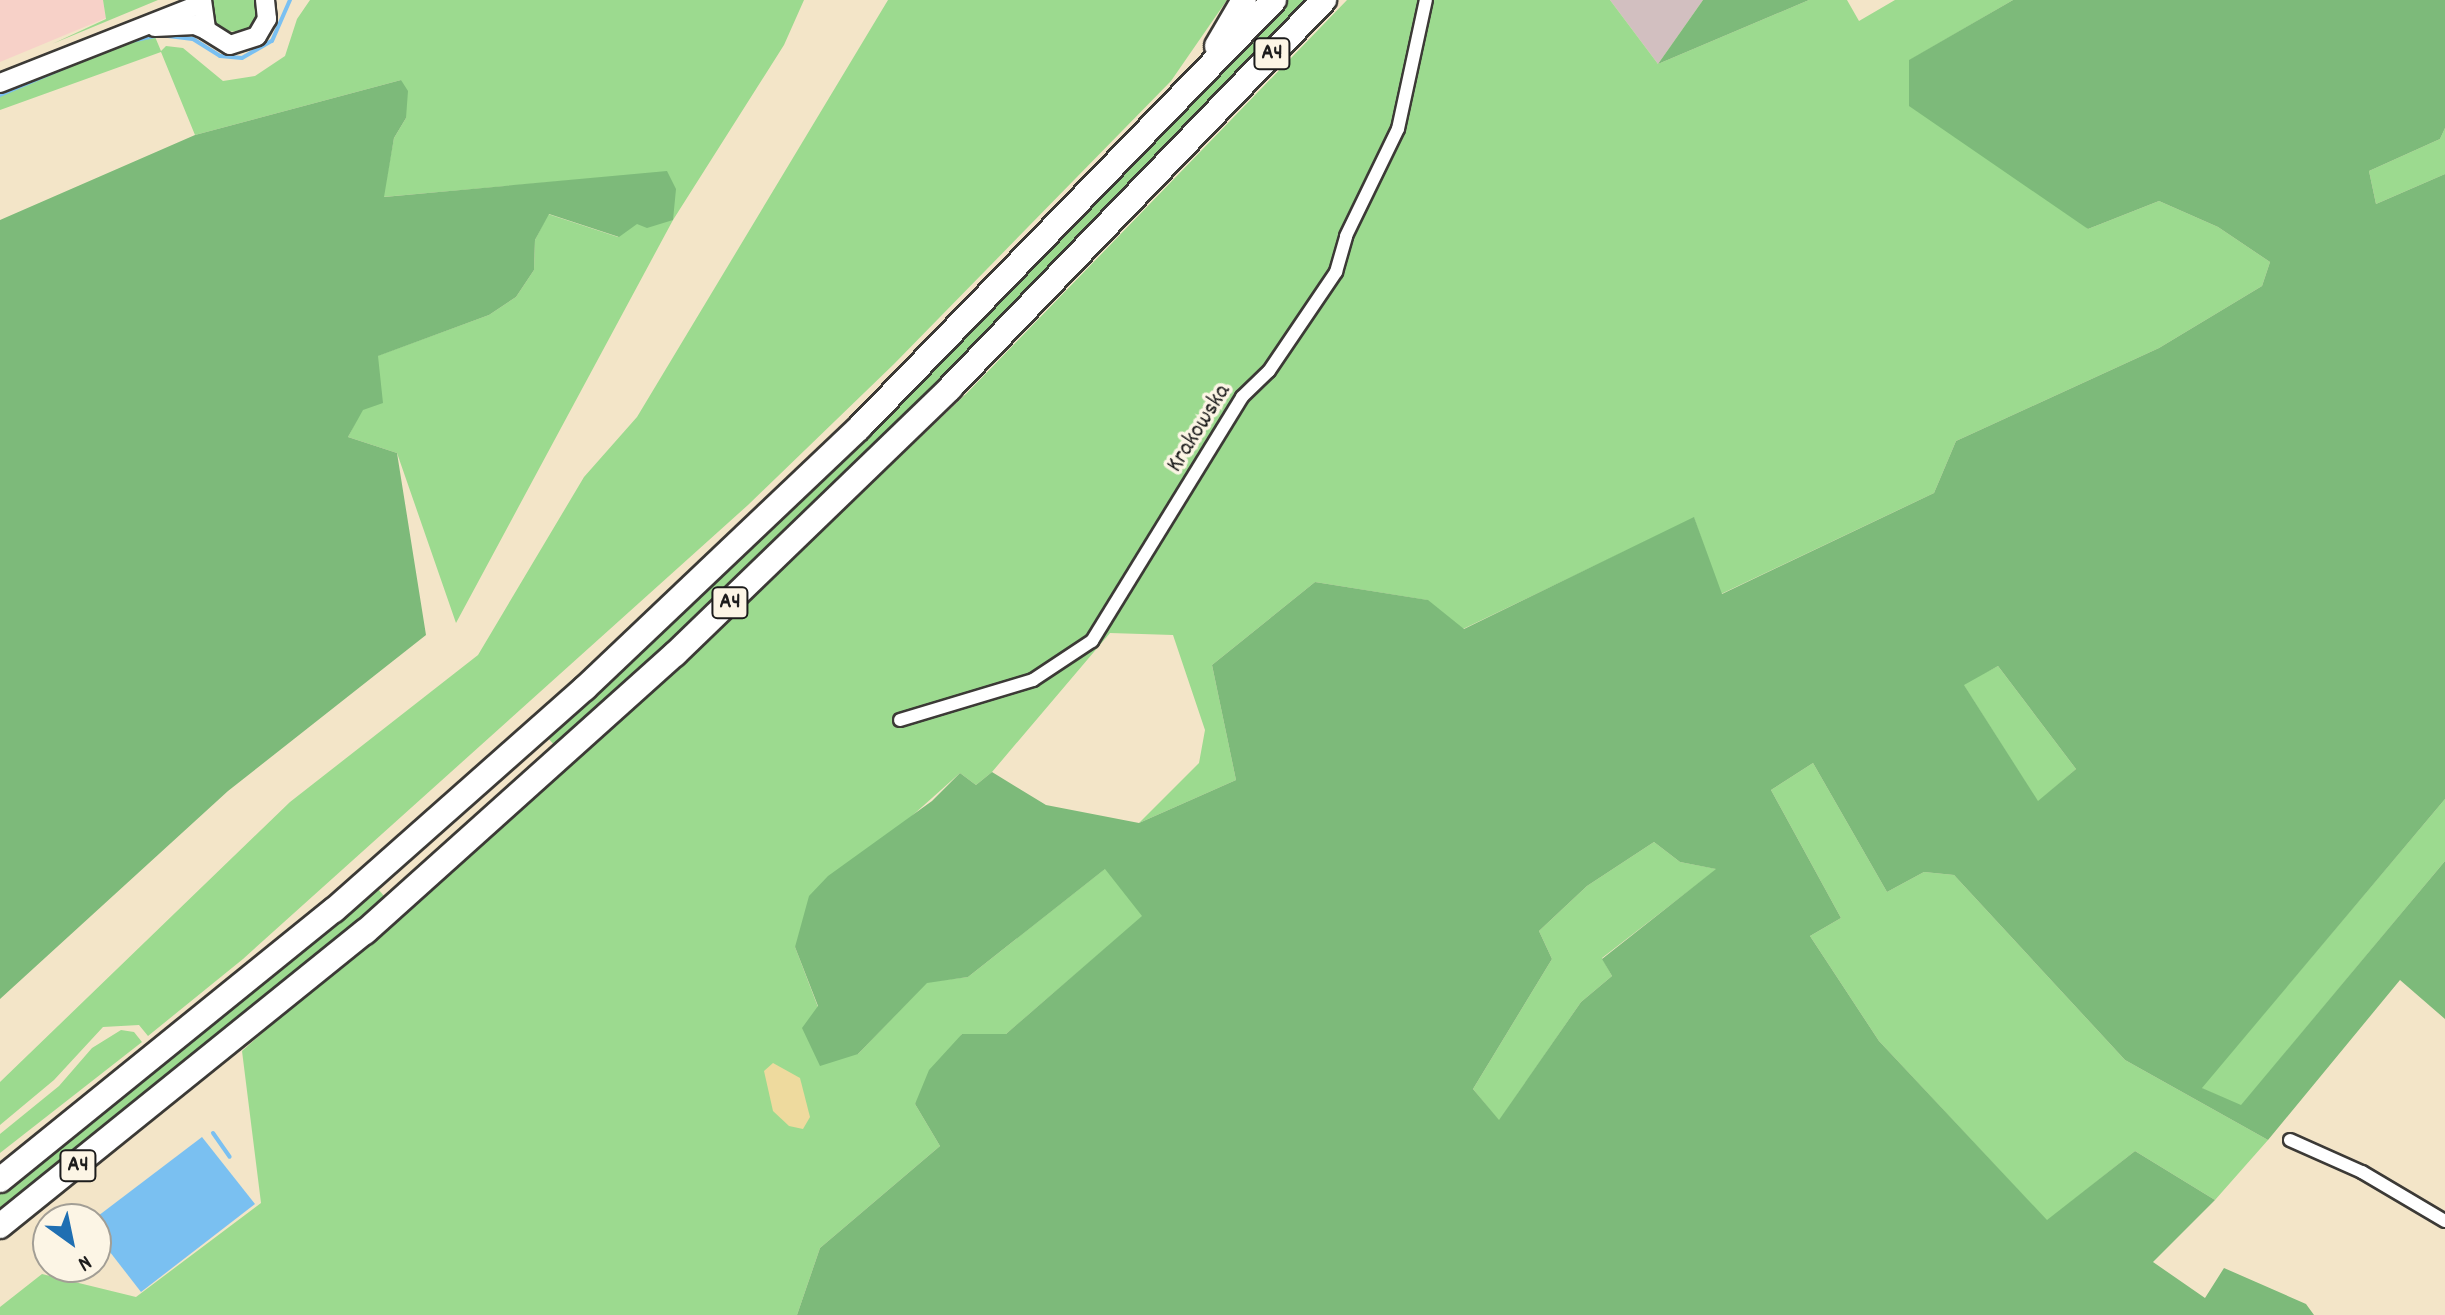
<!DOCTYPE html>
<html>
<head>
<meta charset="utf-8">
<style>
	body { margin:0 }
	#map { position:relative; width:2445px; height:1315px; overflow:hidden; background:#f3e5c8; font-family:Dekko,sans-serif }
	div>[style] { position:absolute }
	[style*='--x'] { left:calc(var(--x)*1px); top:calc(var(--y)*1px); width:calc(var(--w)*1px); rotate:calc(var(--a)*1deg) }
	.built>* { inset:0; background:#f7d1c8 }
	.industrial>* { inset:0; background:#d2bfc0 }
	.green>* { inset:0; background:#9cda8f }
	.forest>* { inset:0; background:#7dba7a }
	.sand>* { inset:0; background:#eeda9e }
	.water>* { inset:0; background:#7ac0f1 }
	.stream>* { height:4px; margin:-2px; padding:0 2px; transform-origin:2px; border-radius:2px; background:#7ac0f1 }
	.roads { filter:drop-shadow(2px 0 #3c3a36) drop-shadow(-2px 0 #3c3a36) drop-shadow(0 2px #3c3a36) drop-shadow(0 -2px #3c3a36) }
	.minor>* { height:12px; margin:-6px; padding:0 6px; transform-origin:6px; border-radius:6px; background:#fff }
	.secondary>* { height:18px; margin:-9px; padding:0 9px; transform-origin:9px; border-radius:9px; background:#fff }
	.motorway>* { height:24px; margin:-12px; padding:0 12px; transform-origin:12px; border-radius:12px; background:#fff }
	span { translate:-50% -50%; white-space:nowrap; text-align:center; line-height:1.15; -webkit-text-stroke:7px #fcf5e5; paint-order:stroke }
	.shield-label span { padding:2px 6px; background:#fcf5e5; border:2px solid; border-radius:6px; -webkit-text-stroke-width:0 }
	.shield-label { font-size:22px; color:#1c1c1c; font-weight:700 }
	.street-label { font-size:24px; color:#1c1c1c }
	.north { position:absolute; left:32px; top:1203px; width:80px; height:80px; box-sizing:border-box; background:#fcf5e5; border:2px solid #a29e95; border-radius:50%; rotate:147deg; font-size:22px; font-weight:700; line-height:32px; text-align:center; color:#1c1c1c }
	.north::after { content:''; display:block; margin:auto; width:28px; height:36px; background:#1f6fb2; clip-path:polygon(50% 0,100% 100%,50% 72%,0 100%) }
</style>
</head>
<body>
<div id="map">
	<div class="built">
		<div style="clip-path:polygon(0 0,103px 0,106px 18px,0 62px)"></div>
	</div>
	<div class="industrial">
		<div style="clip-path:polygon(1610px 0,1703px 0,1658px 64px)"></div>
	</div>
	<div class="green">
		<div style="clip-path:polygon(103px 0,158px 0,52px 44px,106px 19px)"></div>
		<div style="clip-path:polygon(213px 0,256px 0,257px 20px,245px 32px,221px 31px,212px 19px)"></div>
		<div style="clip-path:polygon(310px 0,804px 0,784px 45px,673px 220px,456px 623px,397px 453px,348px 437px,379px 376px,377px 356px,489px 315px,516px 297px,534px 270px,535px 240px,548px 214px,618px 237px,667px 172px,383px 197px,394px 138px,406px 118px,401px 80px,195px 135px,161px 52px,0 110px,0 91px,153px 32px,161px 51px,166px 46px,183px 48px,223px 81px,255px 76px,285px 56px,297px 19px)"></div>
		<div style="clip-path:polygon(888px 0,1227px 0,1171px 81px,894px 364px,748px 505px,243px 959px,148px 1036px,139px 1025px,103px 1027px,54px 1080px,0 1125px,0 1082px,290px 802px,478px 655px,584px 477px,637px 417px)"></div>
		<div style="clip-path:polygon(1285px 0,1312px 0,965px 361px,559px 750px,544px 734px)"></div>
		<div style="clip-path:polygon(1347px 0,1610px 0,1658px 64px,1809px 0,1847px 0,1859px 21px,1895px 0,2013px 0,1910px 60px,2088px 229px,2159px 201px,2218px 227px,2270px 262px,2262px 286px,2159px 348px,1956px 441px,1934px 493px,1721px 594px,1694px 518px,1463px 629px,1427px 600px,1315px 582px,1212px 665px,1236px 780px,1139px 823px,1199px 763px,1205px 730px,1173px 635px,1110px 633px,992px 772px,976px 785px,960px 773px,904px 823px,795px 947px,818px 1007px,858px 1054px,927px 982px,968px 977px,1106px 868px,1143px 916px,1006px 1034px,962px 1034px,915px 1104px,940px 1146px,820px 1248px,797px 1315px,0 1315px,0 1307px,42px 1274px,136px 1297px,261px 1203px,242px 1051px,682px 662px,819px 534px,967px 393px)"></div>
		<div style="clip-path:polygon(2445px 128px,2445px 174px,2376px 204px,2369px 171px,2440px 139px)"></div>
		<div style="clip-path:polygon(1998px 666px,2076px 769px,2038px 802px,1963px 684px)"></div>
		<div style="clip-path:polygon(1813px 763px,1887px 892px,1924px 872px,1954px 875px,2125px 1060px,2268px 1140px,2215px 1200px,2135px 1151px,2047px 1221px,1879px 1041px,1810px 936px,1841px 918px,1771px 790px)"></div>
		<div style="clip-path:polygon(2445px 799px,2445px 861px,2241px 1106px,2201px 1088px)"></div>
		<div style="clip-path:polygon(1654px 842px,1680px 862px,1717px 869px,1602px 958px,1612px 976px,1581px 1002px,1499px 1121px,1473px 1089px,1552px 959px,1539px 931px,1587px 886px)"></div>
		<div style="clip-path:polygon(374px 884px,388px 901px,0 1214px,0 1189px)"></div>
		<div style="clip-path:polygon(121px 1030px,134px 1032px,142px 1042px,0 1153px,0 1134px,59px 1086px,92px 1048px)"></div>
	</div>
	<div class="forest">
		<div style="clip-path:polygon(1703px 0,1809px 0,1658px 64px)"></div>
		<div style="clip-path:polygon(evenodd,2013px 0,2445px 0,2445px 128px,2440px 139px,2369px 171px,2376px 204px,2445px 174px,2445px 799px,2202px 1088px,2241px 1105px,2445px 861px,2445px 1019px,2400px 980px,2268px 1140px,2125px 1060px,1954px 875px,1924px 872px,1887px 892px,1813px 763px,1771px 790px,1841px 918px,1810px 936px,1879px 1041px,2047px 1220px,2135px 1151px,2215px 1200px,2153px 1262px,2205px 1298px,2224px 1268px,2306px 1304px,2314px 1315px,797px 1315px,820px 1248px,940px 1146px,915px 1104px,929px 1070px,962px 1034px,1006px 1034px,1142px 916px,1105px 869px,968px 977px,927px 983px,858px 1054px,820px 1066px,802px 1028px,818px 1006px,795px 947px,809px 896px,828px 876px,932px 801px,960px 773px,976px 785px,992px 772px,1046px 805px,1139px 823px,1236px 780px,1212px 665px,1315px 582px,1428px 600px,1464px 629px,1694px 517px,1722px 594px,1934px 493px,1956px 441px,2159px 348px,2262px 286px,2270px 262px,2218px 227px,2159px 201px,2088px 229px,1909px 106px,1909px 60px,2013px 0,1998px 666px,2076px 769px,2038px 801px,1964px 685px,1998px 666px,2013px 0,1654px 842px,1680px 862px,1716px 869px,1602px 959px,1612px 976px,1581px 1002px,1499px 1120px,1473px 1089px,1552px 959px,1539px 931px,1587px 886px,1654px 842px)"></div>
		<div style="clip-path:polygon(401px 80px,408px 91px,406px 118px,394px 138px,384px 197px,667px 171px,676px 189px,673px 220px,647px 228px,637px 224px,619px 237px,549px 214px,535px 240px,534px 270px,516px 297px,489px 315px,378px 356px,383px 403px,363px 410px,348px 437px,397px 453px,426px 635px,228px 791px,0 999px,0 220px,195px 135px)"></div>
	</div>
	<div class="sand">
		<div style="clip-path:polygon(773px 1063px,800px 1078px,810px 1117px,803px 1129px,789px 1126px,773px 1111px,764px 1071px)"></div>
	</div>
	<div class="water">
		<div style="clip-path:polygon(202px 1137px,255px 1204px,141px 1292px,96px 1234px,94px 1219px)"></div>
	</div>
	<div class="stream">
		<div style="--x:131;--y:41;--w:30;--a:-12"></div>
		<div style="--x:160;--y:35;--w:33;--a:7"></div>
		<div style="--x:193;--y:39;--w:32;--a:32"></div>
		<div style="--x:220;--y:56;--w:22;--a:5"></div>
		<div style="--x:242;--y:58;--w:34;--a:-30"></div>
		<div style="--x:272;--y:41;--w:45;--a:-66.3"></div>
		<div style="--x:81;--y:61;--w:38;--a:-22"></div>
		<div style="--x:0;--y:95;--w:74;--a:-23.1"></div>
		<div style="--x:213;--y:1133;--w:29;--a:55"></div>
	</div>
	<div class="roads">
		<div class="minor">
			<div style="--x:900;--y:720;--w:139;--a:-16.7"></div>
			<div style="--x:1033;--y:680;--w:71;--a:-33.5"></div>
			<div style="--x:1092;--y:641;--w:286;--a:-58.4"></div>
			<div style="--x:1242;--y:397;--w:37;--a:-44"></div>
			<div style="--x:1269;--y:371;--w:120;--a:-55.9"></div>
			<div style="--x:1336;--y:272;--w:37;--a:-74"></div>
			<div style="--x:1346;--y:236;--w:119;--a:-64.1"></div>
			<div style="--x:1398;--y:129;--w:132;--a:-77.8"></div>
			<div style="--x:2290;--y:1140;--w:79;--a:24"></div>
			<div style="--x:2362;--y:1172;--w:96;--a:30.6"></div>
		</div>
		<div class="secondary">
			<div style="--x:202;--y:0;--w:30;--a:82"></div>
			<div style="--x:206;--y:30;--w:28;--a:32"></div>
			<div style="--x:230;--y:45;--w:28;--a:-18"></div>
			<div style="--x:257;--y:36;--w:20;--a:-60"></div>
			<div style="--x:267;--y:19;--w:19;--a:-96"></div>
			<div style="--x:155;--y:27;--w:40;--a:-2.9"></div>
			<div style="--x:195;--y:25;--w:12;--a:24"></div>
			<div style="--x:0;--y:83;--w:216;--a:-21.5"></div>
		</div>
		<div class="motorway">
			<div style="--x:1217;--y:46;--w:53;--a:-59.6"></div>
			<div style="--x:0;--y:1180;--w:429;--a:-39"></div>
			<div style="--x:334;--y:910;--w:335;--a:-41.5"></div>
			<div style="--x:585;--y:688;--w:378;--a:-43.5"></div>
			<div style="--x:859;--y:428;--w:596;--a:-45.88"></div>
			<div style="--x:0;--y:1226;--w:469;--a:-38.9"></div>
			<div style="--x:365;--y:932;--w:416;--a:-41.9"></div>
			<div style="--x:675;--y:654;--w:383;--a:-44"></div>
			<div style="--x:950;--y:388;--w:539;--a:-46.05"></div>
		</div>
	</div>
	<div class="shield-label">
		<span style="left:1272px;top:54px">A4</span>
		<span style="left:730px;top:603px">A4</span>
		<span style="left:78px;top:1166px">A4</span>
	</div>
	<div class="street-label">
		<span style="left:1200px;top:429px;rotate:-58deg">Krakowska</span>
	</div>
	<div class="north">N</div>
</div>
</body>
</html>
